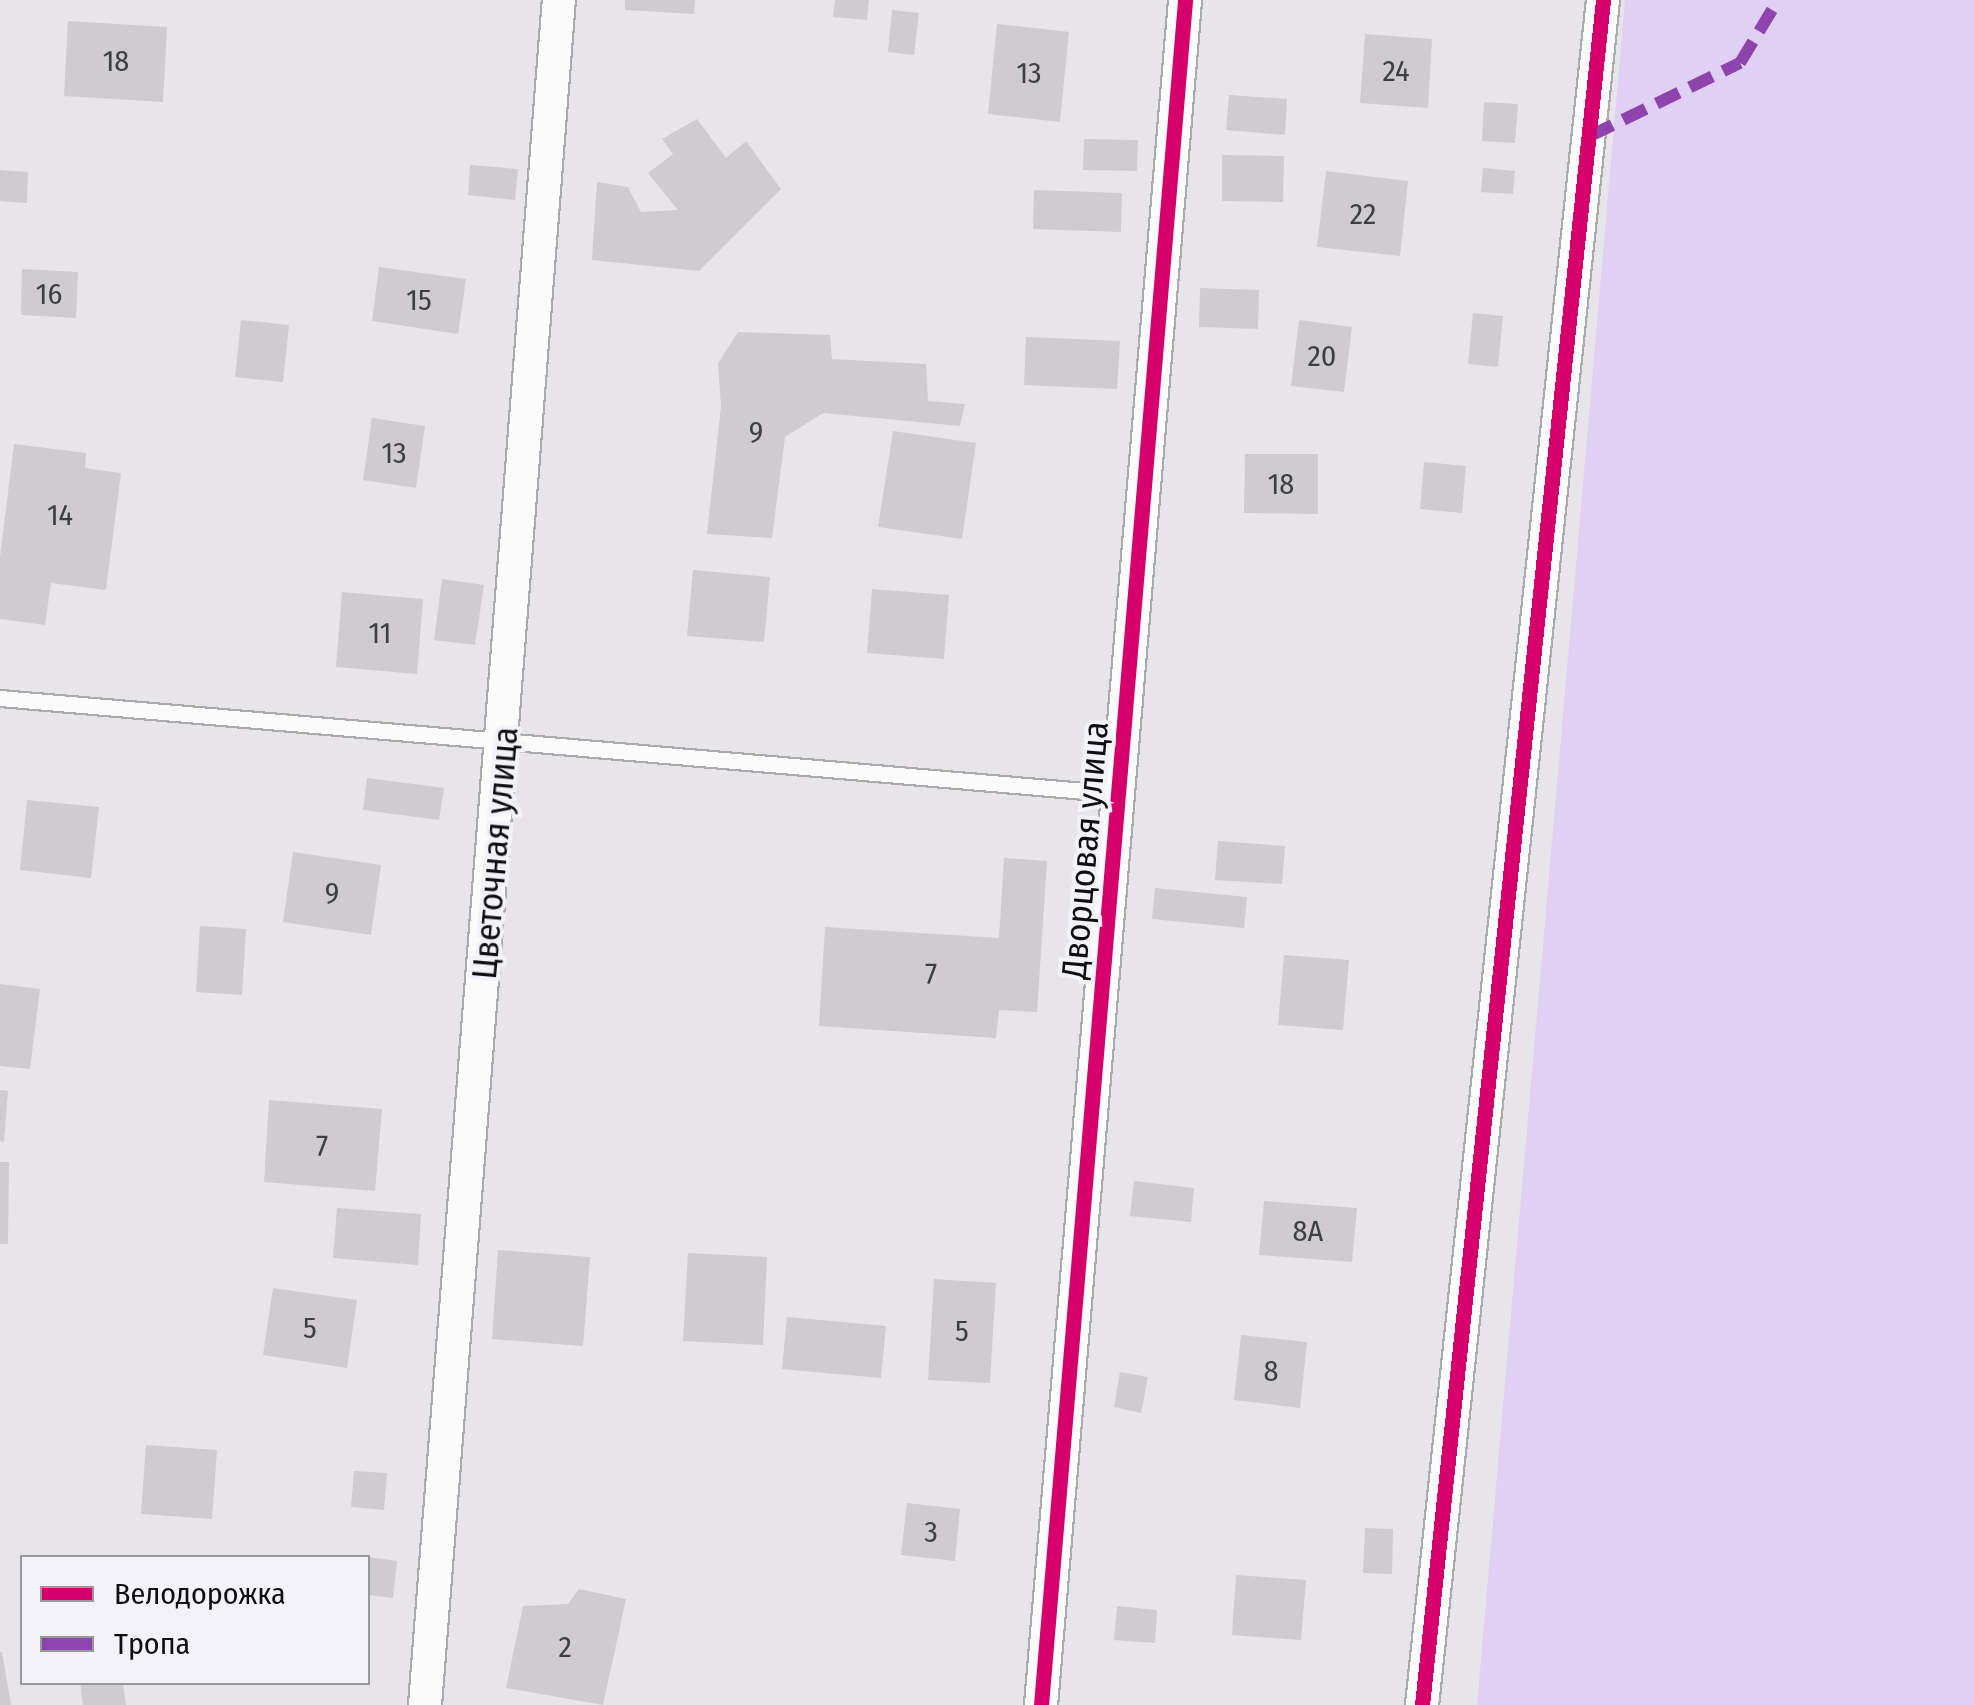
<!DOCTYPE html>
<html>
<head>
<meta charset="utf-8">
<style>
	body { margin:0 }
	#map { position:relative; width:1974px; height:1705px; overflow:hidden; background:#e7e5ea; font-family:"Fira Sans Condensed",sans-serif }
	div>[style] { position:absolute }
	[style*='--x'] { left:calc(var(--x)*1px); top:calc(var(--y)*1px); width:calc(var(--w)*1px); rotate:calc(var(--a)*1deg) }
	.green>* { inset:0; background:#e0d1f4 }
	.building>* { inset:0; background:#ceccd0 }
	.roads { filter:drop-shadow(2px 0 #abaaad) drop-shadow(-2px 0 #abaaad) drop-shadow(0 2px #abaaad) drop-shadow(0 -2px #abaaad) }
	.service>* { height:15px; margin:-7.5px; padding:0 7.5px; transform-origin:7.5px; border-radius:7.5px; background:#fbfbfc }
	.minor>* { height:32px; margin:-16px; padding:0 16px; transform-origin:16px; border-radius:16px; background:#fbfbfc }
	.quiet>* { height:12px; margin-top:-6px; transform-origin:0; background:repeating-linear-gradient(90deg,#8e44ad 0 25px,transparent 0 37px) }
	.cycleway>* { height:15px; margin:-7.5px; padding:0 7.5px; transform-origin:7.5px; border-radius:7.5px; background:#d6006c }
	span { translate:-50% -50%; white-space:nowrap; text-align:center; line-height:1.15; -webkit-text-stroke:8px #f4f2f9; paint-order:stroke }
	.number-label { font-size:30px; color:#3f3e40 }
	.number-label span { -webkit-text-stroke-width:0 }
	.street-label { font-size:35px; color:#0f0e10 }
	.legend { position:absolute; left:20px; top:1555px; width:350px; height:130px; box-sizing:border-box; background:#f4f2f9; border:2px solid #98979c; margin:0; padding:12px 18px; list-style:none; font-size:30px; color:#0f0e10 }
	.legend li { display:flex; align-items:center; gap:20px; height:50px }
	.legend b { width:50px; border:2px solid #98979c }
</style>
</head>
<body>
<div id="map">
	<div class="green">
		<div style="clip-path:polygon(1625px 0,1974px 0,1974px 1705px,1477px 1705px)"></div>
	</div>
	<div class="building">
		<div style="clip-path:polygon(625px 0,695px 0,694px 14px,625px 10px)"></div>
		<div style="clip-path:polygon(835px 0,869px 0,867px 20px,833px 17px)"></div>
		<div style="clip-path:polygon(892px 10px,919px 13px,914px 55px,888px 52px)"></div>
		<div style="clip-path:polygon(68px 21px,167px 27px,163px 102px,64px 96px)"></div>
		<div style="clip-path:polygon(997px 24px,1069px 32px,1060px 122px,988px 114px)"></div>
		<div style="clip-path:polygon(1365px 34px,1432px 39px,1428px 108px,1360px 103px)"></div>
		<div style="clip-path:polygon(1229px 95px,1287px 99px,1285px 135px,1226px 130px)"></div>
		<div style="clip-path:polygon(1484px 102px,1518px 104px,1515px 143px,1482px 141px)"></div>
		<div style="clip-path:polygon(697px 119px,726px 158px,746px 141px,781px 189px,699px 271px,592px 260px,597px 182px,628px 187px,641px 212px,678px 210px,648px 173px,673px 154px,662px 139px)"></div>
		<div style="clip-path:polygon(1084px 139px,1138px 140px,1137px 171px,1083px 170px)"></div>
		<div style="clip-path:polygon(1222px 155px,1284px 156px,1283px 202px,1222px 201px)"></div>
		<div style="clip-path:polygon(470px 165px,518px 169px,515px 200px,468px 195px)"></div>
		<div style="clip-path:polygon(1483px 168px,1515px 171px,1513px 194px,1481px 192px)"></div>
		<div style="clip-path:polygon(0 170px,28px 172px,27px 203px,0 201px)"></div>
		<div style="clip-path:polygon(1326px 171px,1408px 181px,1400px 256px,1317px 247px)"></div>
		<div style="clip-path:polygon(1034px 190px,1122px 193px,1121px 232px,1033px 229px)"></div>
		<div style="clip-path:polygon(379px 267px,466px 279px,458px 334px,372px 321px)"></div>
		<div style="clip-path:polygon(22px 269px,78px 272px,76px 318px,21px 315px)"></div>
		<div style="clip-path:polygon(1200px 288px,1259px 290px,1258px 329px,1199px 327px)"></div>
		<div style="clip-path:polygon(1473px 313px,1503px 316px,1498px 367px,1468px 364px)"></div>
		<div style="clip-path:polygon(241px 320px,289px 325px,283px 382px,235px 377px)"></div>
		<div style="clip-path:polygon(1299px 320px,1352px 327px,1344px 392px,1291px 386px)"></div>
		<div style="clip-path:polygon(738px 332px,830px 335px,832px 359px,926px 364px,928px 401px,965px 404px,960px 426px,823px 413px,785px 437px,772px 538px,707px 534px,721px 406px,718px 363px)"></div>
		<div style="clip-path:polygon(1026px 337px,1120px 341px,1117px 389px,1024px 385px)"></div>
		<div style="clip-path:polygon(372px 418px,425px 426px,416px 488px,363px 480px)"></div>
		<div style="clip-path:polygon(893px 431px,976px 443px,962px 539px,878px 527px)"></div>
		<div style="clip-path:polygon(14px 444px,86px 453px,85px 468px,121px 473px,106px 590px,51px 583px,45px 625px,0 619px,0 557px)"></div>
		<div style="clip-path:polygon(1245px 454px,1318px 454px,1318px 514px,1244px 513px)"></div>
		<div style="clip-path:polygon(1424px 462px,1466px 466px,1462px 513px,1420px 509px)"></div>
		<div style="clip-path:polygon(693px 570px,770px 577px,764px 642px,687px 636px)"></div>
		<div style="clip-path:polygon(442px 579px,484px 585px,475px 645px,434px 640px)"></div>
		<div style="clip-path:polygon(872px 589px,949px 595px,944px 659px,867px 653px)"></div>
		<div style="clip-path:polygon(342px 592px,423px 599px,417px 674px,336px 667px)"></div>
		<div style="clip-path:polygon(367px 778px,444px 788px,439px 820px,363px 810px)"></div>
		<div style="clip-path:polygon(27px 800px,99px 807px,91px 878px,20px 870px)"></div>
		<div style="clip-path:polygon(1218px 841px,1285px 846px,1282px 884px,1215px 880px)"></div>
		<div style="clip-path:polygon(293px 852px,381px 865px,371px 935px,283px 922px)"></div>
		<div style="clip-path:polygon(1004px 858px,1047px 861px,1037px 1012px,999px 1010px,996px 1038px,819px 1026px,825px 927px,999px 938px)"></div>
		<div style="clip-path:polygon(1155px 888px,1247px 897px,1244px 928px,1152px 919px)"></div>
		<div style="clip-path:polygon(200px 926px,246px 929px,242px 995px,196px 992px)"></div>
		<div style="clip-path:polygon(1284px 955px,1349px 960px,1343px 1030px,1278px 1025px)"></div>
		<div style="clip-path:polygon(0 984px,40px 989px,30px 1069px,0 1066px)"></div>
		<div style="clip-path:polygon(0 1090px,8px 1091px,4px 1142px,0 1141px)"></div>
		<div style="clip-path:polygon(269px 1100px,382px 1109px,375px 1191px,264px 1182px)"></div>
		<div style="clip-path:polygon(0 1162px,9px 1162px,8px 1244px,0 1244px)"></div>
		<div style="clip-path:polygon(1134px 1181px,1194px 1188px,1191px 1222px,1130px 1216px)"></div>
		<div style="clip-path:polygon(1264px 1201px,1357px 1208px,1352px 1262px,1259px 1255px)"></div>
		<div style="clip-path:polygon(337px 1208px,421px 1214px,418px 1265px,333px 1258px)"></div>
		<div style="clip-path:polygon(498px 1250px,590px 1257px,583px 1346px,492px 1339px)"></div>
		<div style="clip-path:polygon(688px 1253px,767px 1257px,763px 1345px,683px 1341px)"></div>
		<div style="clip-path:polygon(934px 1279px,996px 1283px,990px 1383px,928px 1380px)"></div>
		<div style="clip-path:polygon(273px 1288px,357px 1300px,347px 1368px,263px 1355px)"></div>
		<div style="clip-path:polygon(787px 1317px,886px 1326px,881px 1378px,782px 1369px)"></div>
		<div style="clip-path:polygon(1241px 1335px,1307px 1342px,1300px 1408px,1234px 1400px)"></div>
		<div style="clip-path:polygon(1120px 1372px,1148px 1377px,1141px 1413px,1114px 1407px)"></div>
		<div style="clip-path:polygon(146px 1445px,217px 1450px,212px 1519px,141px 1514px)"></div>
		<div style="clip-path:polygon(354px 1471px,387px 1473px,384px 1510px,351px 1507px)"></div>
		<div style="clip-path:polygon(907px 1503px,960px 1509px,955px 1561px,901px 1555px)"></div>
		<div style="clip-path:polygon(1365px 1528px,1393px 1529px,1392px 1574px,1363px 1573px)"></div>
		<div style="clip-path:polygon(368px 1557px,397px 1561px,393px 1598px,368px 1595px)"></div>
		<div style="clip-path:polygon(1236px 1575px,1306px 1580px,1301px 1640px,1232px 1635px)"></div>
		<div style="clip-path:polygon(579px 1589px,626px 1599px,603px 1705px,506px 1688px,523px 1606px,568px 1604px)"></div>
		<div style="clip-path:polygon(1117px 1606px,1157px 1610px,1155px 1643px,1114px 1640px)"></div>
		<div style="clip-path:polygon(0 1652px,2px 1652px,11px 1705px,0 1705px)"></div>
		<div style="clip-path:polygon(80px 1682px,123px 1682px,126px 1705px,83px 1705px)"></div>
	</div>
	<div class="roads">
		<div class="service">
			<div style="--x:0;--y:698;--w:1124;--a:4.9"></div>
		</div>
		<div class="minor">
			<div style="--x:425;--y:1705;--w:1710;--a:-85.51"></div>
			<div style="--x:1041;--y:1705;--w:1711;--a:-85.17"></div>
			<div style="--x:1422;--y:1705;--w:1715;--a:-83.94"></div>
		</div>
	</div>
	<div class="quiet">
		<div style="--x:1590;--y:136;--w:167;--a:-26"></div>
		<div style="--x:1740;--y:63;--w:74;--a:-58.9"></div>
	</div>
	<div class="cycleway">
		<div style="--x:1041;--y:1705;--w:1711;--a:-85.17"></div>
		<div style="--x:1422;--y:1705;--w:1715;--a:-83.94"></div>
	</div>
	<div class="number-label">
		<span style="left:116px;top:61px">18</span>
		<span style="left:1396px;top:71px">24</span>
		<span style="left:1029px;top:73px">13</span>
		<span style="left:1363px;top:214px">22</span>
		<span style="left:49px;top:294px">16</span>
		<span style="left:419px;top:300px">15</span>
		<span style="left:1322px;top:356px">20</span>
		<span style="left:756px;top:432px">9</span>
		<span style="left:394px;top:453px">13</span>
		<span style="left:1281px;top:484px">18</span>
		<span style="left:60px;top:515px">14</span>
		<span style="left:380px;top:633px">11</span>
		<span style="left:332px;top:893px">9</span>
		<span style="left:931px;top:974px">7</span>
		<span style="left:322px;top:1146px">7</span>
		<span style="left:1308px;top:1231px">8А</span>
		<span style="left:310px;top:1328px">5</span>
		<span style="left:962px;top:1331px">5</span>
		<span style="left:1271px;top:1371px">8</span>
		<span style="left:931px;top:1532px">3</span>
		<span style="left:565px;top:1647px">2</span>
	</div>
	<div class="street-label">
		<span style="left:1085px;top:850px;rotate:-85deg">Дворцовая улица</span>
		<span style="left:495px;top:853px;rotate:-85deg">Цветочная улица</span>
	</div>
	<ul class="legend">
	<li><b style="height:12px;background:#d6006c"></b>Велодорожка</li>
	<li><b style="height:12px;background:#8e44ad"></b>Тропа</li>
	</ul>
</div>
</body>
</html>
